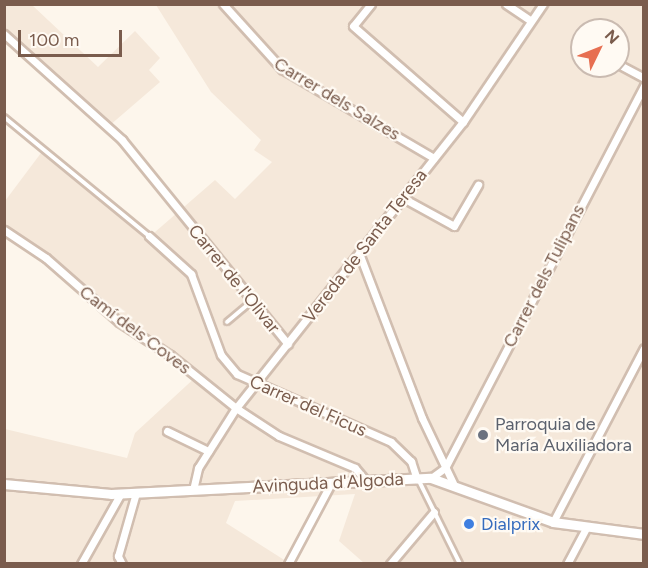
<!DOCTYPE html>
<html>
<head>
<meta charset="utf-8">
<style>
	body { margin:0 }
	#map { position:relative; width:648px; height:568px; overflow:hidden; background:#fdf6ec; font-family:Figtree,sans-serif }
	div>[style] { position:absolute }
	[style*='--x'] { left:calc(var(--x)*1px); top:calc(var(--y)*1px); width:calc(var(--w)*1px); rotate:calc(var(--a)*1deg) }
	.residential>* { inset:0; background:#f5e8da }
	.roads { filter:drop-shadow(2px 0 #d1beb0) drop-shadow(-2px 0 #d1beb0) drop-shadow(0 2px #d1beb0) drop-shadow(0 -2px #d1beb0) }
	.service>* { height:4px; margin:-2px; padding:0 2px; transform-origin:2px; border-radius:2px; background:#fff }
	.minor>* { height:7px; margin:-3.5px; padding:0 3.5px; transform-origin:3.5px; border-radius:3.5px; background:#fff }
	.tertiary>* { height:9px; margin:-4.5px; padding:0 4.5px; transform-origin:4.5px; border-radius:4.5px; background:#fff }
	.dots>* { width:16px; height:16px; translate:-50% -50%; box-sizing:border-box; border:3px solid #fffaf3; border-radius:50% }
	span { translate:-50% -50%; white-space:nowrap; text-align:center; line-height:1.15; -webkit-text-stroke:4.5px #fffaf3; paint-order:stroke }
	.street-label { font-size:18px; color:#7a5c4d }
	.worship-label { font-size:18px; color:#5b616d }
	.left { translate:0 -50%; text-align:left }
	.shop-label { font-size:18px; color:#366cbe }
	.frame { position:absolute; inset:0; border:6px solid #7a5c4d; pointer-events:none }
	.north { position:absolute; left:570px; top:18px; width:60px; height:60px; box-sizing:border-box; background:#fffaf3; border:2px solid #cabbb1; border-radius:50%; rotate:47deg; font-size:16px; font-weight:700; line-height:24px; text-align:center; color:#7a5c4d }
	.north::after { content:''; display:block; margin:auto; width:21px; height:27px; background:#e76f51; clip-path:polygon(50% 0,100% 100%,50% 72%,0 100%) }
	.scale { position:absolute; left:18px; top:30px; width:104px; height:27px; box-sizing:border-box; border:3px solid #7a5c4d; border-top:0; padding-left:8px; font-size:18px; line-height:21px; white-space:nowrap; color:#7a5c4d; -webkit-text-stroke:4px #fffaf3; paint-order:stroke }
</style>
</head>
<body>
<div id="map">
	<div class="residential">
		<div style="clip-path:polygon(5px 5px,32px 5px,98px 67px,135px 31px,160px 58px,149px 70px,160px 82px,109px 126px,5px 31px)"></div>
		<div style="clip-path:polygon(evenodd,156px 5px,643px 5px,643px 563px,364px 563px,339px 541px,355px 494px,235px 501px,226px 523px,289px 563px,5px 563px,5px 429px,127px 458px,135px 433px,199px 374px,120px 318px,52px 259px,5px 224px,5px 201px,41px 153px,147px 239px,215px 180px,235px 199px,272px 162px,254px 150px,261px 140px,211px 92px,156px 5px,582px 30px,618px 30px,618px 66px,582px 66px,582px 30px)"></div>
	</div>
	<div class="roads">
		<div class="service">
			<div style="--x:4;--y:117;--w:188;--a:39.4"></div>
			<div style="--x:227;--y:322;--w:33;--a:-40"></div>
			<div style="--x:418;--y:479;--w:95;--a:63.7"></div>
		</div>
		<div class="minor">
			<div style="--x:223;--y:4;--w:88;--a:47.8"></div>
			<div style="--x:282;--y:69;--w:176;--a:30.4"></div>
			<div style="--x:371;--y:4;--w:28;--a:129"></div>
			<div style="--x:353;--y:26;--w:146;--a:41.1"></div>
			<div style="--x:506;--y:4;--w:30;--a:34"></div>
			<div style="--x:582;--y:33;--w:9;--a:108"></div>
			<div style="--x:579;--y:42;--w:3;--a:18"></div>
			<div style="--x:4;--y:34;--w:159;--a:41.9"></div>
			<div style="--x:122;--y:140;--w:263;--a:50.9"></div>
			<div style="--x:618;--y:64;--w:30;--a:28"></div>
			<div style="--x:403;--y:198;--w:58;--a:28.8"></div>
			<div style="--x:454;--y:226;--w:48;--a:-59.7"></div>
			<div style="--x:4;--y:230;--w:50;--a:33.7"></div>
			<div style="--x:46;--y:258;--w:97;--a:41.2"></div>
			<div style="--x:119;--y:322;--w:61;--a:32.9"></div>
			<div style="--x:170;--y:355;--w:85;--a:38.8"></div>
			<div style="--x:236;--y:408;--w:51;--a:33.1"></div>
			<div style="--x:279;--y:436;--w:82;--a:22.8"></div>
			<div style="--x:355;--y:468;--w:17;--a:50"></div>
			<div style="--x:149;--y:236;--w:57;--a:42.1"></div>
			<div style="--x:191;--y:274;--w:86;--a:69.7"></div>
			<div style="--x:221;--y:355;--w:25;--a:50"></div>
			<div style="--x:237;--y:374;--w:168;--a:23.8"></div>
			<div style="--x:391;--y:442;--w:28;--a:44"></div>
			<div style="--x:411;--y:461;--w:19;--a:72"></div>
			<div style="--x:359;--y:253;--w:177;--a:69.1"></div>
			<div style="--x:422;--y:418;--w:72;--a:64.5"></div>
			<div style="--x:167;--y:431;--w:46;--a:26"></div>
			<div style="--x:431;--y:478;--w:17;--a:-36"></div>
			<div style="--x:445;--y:468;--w:432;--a:-62.5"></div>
			<div style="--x:193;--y:490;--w:23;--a:-77"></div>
			<div style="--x:198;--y:468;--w:71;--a:-57.7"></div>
			<div style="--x:236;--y:408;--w:365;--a:-51.6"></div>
			<div style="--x:463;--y:122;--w:143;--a:-55.9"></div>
			<div style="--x:553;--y:522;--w:196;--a:-62.4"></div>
			<div style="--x:81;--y:564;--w:81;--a:-60.6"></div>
			<div style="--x:122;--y:564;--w:9;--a:-117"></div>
			<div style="--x:118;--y:556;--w:66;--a:-74.1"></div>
			<div style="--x:288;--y:564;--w:92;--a:-62"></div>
			<div style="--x:390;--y:564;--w:68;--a:-49.8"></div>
			<div style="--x:567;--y:564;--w:40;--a:-62"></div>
		</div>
		<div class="tertiary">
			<div style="--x:4;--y:484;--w:107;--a:5.3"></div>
			<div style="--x:111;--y:494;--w:320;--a:-2.9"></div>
			<div style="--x:431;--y:478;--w:130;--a:19.8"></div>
			<div style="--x:553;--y:522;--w:92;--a:7.5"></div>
		</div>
	</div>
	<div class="dots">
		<div style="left:483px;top:435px;background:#6b7280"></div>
		<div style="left:469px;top:524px;background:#3f7fe0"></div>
	</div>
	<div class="street-label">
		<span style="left:337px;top:99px;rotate:31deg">Carrer dels Salzes</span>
		<span style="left:365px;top:246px;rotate:-52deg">Vereda de Santa Teresa</span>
		<span style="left:544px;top:276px;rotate:-63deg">Carrer dels Tulipans</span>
		<span style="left:234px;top:279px;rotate:51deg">Carrer de l'Olivar</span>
		<span style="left:135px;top:330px;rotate:37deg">Camí dels Coves</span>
		<span style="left:308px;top:406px;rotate:24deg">Carrer del Ficus</span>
		<span style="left:328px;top:483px;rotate:-3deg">Avinguda d'Algoda</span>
	</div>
	<div class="worship-label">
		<span class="left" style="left:495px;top:435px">Parroquia de<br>María Auxiliadora</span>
	</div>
	<div class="shop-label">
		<span class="left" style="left:481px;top:524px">Dialprix</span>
	</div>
	<div class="frame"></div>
	<div class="north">N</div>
	<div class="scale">100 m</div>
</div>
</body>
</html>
